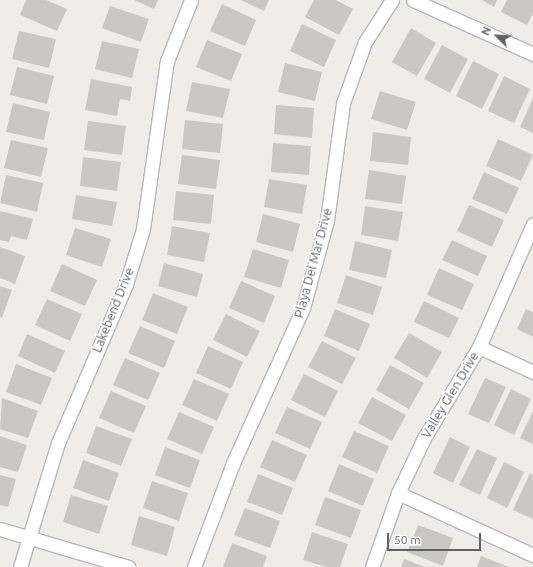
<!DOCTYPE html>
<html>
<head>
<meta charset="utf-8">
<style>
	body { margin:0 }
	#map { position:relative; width:533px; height:567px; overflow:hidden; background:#f0ede8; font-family:Ubuntu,sans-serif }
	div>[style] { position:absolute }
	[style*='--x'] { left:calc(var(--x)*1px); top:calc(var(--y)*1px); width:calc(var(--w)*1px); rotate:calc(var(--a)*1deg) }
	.building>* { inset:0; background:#cbc8c4 }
	.roads { filter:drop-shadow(1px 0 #b5b8bb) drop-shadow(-1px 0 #b5b8bb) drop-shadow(0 1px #b5b8bb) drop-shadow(0 -1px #b5b8bb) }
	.minor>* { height:13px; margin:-6.5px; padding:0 6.5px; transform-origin:6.5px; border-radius:6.5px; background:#fff }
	span { translate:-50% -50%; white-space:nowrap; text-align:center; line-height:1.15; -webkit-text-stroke:3.5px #fff; paint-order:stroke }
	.street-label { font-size:13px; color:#5f6366 }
	.north { position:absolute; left:477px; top:16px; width:40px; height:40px; -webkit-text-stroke:3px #fff; paint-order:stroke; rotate:294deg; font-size:11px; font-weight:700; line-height:16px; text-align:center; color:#5f6366 }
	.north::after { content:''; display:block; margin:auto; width:14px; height:18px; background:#5f6366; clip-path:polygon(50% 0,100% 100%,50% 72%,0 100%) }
	.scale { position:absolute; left:387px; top:533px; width:94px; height:18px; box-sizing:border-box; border:2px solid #5f6366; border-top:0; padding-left:5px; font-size:12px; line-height:14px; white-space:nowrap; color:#5f6366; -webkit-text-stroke:3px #fff; paint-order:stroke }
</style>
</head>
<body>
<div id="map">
	<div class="building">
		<div style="clip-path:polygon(26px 0,46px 0,67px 9px,57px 31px,20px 15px)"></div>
		<div style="clip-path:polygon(134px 0,158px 0,154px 9px)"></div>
		<div style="clip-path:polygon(241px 0,269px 0,264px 11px)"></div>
		<div style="clip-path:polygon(314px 0,336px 0,353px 9px,339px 35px,305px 17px)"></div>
		<div style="clip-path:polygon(482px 0,497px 0,494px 7px)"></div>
		<div style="clip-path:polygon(507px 0,533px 0,533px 13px,527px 25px,501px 12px)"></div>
		<div style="clip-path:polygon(222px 4px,256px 20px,245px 46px,210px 31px)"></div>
		<div style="clip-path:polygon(110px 6px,149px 19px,141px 42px,102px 28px)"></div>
		<div style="clip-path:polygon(302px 24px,336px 40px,324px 67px,290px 51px)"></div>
		<div style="clip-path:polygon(411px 28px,436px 43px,417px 76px,392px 62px)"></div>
		<div style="clip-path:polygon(19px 31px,56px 39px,49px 68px,12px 59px)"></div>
		<div style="clip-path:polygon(207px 40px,242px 54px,231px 81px,196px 67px)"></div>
		<div style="clip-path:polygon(102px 41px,139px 49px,132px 78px,95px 69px)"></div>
		<div style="clip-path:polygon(442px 45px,468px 59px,450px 93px,424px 79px)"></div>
		<div style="clip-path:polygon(473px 61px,499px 74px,482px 109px,456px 96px)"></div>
		<div style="clip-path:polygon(285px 63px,322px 72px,315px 101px,278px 92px)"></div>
		<div style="clip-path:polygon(17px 67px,54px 76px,47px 104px,10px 95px)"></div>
		<div style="clip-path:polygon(504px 76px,530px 89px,514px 123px,488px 111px)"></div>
		<div style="clip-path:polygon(91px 79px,132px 87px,130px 101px,120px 99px,117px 116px,85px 110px)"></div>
		<div style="clip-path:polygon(192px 82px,230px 89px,223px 118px,186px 111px)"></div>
		<div style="clip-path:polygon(380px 91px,416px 102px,407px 130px,371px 119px)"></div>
		<div style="clip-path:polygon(533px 98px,533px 133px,520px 127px)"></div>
		<div style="clip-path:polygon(13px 103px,50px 112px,44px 140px,6px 132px)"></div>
		<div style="clip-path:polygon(276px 105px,314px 108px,312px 138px,274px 134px)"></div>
		<div style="clip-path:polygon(185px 120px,223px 124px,220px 153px,182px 149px)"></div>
		<div style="clip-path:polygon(88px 121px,126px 126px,122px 155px,84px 150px)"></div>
		<div style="clip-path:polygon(373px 132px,411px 137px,408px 165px,370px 161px)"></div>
		<div style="clip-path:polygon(498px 139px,533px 155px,521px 181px,486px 166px)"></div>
		<div style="clip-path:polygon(11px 140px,48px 148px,41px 177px,4px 168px)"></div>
		<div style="clip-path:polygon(273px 143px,311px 146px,309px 175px,271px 172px)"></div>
		<div style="clip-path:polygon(182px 155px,220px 160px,216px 189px,178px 184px)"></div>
		<div style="clip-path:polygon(83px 157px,121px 162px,117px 191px,80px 186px)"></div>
		<div style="clip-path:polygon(369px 170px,406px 176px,402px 204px,365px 199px)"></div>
		<div style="clip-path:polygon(484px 172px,519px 188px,507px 214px,472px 199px)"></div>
		<div style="clip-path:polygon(6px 175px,43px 183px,37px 212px,0 203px)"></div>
		<div style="clip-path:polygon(269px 179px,307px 185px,302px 214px,264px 207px)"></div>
		<div style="clip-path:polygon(176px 191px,214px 195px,211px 224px,173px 220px)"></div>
		<div style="clip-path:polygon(76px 195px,117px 202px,112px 226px,72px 219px)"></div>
		<div style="clip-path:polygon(469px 205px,504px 220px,492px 247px,457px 231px)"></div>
		<div style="clip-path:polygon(365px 206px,403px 212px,398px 241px,361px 235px)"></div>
		<div style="clip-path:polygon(0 211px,33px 219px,27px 240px,11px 236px,9px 242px,0 240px)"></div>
		<div style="clip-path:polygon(263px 214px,300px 224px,293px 252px,256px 242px)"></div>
		<div style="clip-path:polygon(172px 226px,210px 233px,204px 262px,167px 255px)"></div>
		<div style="clip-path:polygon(75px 228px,111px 239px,102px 267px,66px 255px)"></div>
		<div style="clip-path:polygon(452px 240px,487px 256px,478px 276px,442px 260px)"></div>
		<div style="clip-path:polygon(355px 241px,392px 250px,386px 278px,349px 270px)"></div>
		<div style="clip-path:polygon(0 247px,25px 256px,15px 284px,0 278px)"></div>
		<div style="clip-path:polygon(253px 249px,289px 260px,281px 288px,244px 277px)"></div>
		<div style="clip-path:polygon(164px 263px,203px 274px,197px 297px,158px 286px)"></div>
		<div style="clip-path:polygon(62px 264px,97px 280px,85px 306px,50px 291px)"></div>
		<div style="clip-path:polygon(439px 268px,474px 284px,462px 310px,427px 295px)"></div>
		<div style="clip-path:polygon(346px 275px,382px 287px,373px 315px,337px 303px)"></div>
		<div style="clip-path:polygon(241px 281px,275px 296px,264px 323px,229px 308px)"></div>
		<div style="clip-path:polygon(0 286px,12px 290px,2px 318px,0 317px)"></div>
		<div style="clip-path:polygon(153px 293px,188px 307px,177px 334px,142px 320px)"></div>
		<div style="clip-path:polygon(47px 299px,82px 314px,70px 341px,35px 325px)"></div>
		<div style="clip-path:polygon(424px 301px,459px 318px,449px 338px,414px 322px)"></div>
		<div style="clip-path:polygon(335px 309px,370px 324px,359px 351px,324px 336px)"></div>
		<div style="clip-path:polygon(526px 309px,533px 312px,533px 337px,517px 329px)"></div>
		<div style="clip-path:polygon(226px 314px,260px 331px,247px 357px,213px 340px)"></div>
		<div style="clip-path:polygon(140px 326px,175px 341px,164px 368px,128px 353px)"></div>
		<div style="clip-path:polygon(409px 333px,442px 352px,427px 378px,394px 358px)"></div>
		<div style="clip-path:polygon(27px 334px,65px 351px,55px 373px,18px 356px)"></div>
		<div style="clip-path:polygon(322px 341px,356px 358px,342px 384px,308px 367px)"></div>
		<div style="clip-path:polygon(208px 346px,243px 362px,231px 389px,196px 373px)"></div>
		<div style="clip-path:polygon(125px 358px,160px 373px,148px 400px,113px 385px)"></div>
		<div style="clip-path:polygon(16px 364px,52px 378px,41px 405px,6px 392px)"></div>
		<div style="clip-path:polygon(390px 365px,424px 383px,409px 409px,376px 390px)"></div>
		<div style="clip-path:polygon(304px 374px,338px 391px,325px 417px,291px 400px)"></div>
		<div style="clip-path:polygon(485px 378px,506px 387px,489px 423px,468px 414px)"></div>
		<div style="clip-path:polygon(194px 379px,229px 394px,217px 421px,182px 405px)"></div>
		<div style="clip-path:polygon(511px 389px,531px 399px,514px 435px,494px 425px)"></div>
		<div style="clip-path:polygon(111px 391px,146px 406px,134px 433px,99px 418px)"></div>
		<div style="clip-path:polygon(372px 397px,406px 415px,392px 441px,358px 423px)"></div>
		<div style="clip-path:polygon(2px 398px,38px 411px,28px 438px,0 429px)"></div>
		<div style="clip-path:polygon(287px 407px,322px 422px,310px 449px,275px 433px)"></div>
		<div style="clip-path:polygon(533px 411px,533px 444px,520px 438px)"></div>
		<div style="clip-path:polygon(179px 412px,214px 427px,202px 454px,167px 439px)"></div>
		<div style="clip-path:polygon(96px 426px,132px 439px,121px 466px,86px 453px)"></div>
		<div style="clip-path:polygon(354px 431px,389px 446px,377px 473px,342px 457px)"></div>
		<div style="clip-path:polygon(0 436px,27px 445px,18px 472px,0 467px)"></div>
		<div style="clip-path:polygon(450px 437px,470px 447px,453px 483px,433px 473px)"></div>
		<div style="clip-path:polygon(272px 440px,307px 455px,295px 482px,260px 467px)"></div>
		<div style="clip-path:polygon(165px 447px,200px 460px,190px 488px,155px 475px)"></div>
		<div style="clip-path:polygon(477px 449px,497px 458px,480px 495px,459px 485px)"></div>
		<div style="clip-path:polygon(83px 460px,119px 473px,109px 501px,73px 488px)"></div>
		<div style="clip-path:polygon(504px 462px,524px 472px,507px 508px,487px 498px)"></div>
		<div style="clip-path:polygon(339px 464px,374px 479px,363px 506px,328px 491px)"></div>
		<div style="clip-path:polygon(530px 473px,533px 475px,533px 519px,513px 510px)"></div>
		<div style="clip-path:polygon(258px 474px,293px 488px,282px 515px,247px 502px)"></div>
		<div style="clip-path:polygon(0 475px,16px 479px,8px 507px,0 505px)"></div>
		<div style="clip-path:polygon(152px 481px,188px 493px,179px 521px,143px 508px)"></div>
		<div style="clip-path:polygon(71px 495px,108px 506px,99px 534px,63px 522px)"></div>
		<div style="clip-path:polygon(325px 497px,361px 510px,351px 538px,315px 525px)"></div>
		<div style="clip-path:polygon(245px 508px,280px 521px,270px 548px,234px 535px)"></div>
		<div style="clip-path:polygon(139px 516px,175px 527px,167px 556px,131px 545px)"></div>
		<div style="clip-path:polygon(418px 525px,453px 538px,443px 566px,407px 552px)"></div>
		<div style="clip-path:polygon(312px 532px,348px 544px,340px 567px,326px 567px,303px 560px)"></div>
		<div style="clip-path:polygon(232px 543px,267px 556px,263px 567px,223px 567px)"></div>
		<div style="clip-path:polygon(481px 556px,509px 567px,477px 567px)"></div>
		<div style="clip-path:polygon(404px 559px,425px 567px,401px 567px)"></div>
	</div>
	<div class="roads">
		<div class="minor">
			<div style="--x:413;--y:0;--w:132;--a:24.2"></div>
			<div style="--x:479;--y:347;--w:60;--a:24.8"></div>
			<div style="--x:398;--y:493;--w:149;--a:24.7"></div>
			<div style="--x:0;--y:529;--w:134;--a:16.5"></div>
			<div style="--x:20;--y:567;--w:130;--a:-73"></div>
			<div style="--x:58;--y:443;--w:173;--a:-66.8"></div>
			<div style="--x:126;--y:284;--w:58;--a:-72.8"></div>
			<div style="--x:143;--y:229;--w:170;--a:-81.9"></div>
			<div style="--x:167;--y:61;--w:66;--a:-68.5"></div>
			<div style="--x:194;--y:567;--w:111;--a:-69.4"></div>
			<div style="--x:233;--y:463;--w:170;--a:-65.7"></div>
			<div style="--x:303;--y:308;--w:91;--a:-74.7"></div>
			<div style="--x:327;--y:220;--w:118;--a:-82.2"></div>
			<div style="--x:343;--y:103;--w:65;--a:-70.2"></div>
			<div style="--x:365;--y:42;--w:50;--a:-57.3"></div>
			<div style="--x:372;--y:567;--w:78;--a:-70.6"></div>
			<div style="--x:398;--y:493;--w:61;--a:-64.7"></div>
			<div style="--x:424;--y:438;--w:106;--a:-58.9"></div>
			<div style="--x:479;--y:347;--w:134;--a:-66.3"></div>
		</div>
	</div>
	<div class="street-label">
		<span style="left:313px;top:263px;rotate:-75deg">Playa Del Mar Drive</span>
		<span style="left:113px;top:310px;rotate:-68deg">Lakebend Drive</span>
		<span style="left:450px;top:395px;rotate:-59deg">Valley Glen Drive</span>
	</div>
	<div class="north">N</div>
	<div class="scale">50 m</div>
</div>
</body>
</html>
